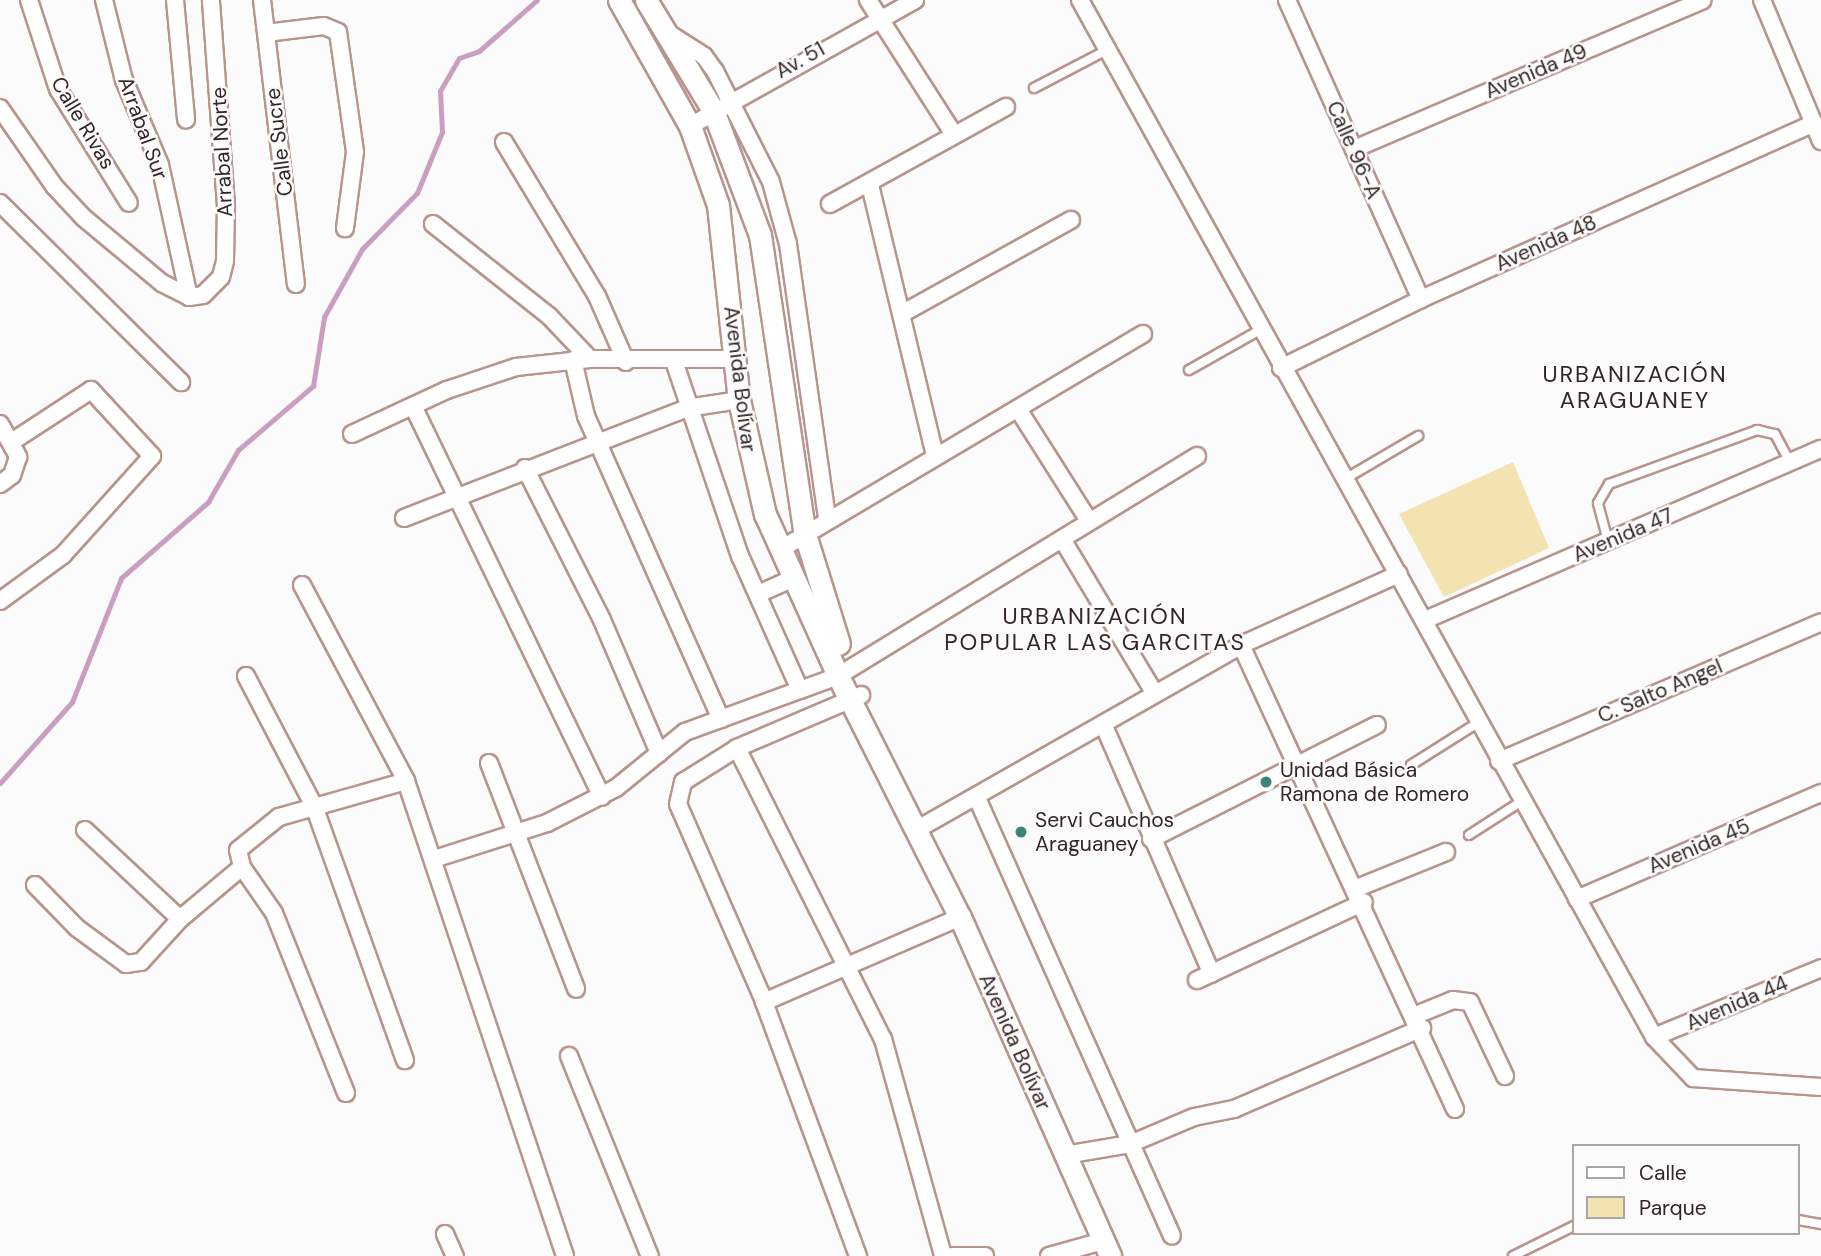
<!DOCTYPE html>
<html>
<head>
<meta charset="utf-8">
<style>
	body { margin:0 }
	#map { position:relative; width:1821px; height:1256px; overflow:hidden; background:#fbfbfb; font-family:"DM Sans",sans-serif }
	div>[style] { position:absolute }
	[style*='--x'] { left:calc(var(--x)*1px); top:calc(var(--y)*1px); width:calc(var(--w)*1px); rotate:calc(var(--a)*1deg) }
	.green>* { inset:0; background:#f2e3b0 }
	.stream>* { height:5px; margin:-2.5px; padding:0 2.5px; transform-origin:2.5px; border-radius:2.5px; background:#ca9ec3 }
	.roads { filter:drop-shadow(2px 0 #b8948c) drop-shadow(-2px 0 #b8948c) drop-shadow(0 2px #b8948c) drop-shadow(0 -2px #b8948c) }
	.service>* { height:8px; margin:-4px; padding:0 4px; transform-origin:4px; border-radius:4px; background:#fff }
	.minor>* { height:16px; margin:-8px; padding:0 8px; transform-origin:8px; border-radius:8px; background:#fff }
	.secondary>* { height:21px; margin:-10.5px; padding:0 10.5px; transform-origin:10.5px; border-radius:10.5px; background:#fff }
	.dots>* { width:19px; height:19px; translate:-50% -50%; box-sizing:border-box; border:4px solid #fbfbfb; border-radius:50% }
	span { translate:-50% -50%; white-space:nowrap; text-align:center; line-height:1.15; -webkit-text-stroke:5px #fbfbfb; paint-order:stroke }
	.street-label { font-size:21px; color:#332522 }
	.poi-label { font-size:21px; color:#332522 }
	.left { translate:0 -50%; text-align:left }
	.neighbourhood-label { font-size:23px; color:#332522; letter-spacing:2px }
	.legend { position:absolute; left:1572px; top:1144px; width:228px; height:91px; box-sizing:border-box; background:#fbfbfb; border:2px solid #aba5a4; margin:0; padding:9px 12px; list-style:none; font-size:21px; color:#332522 }
	.legend li { display:flex; align-items:center; gap:14px; height:35px }
	.legend b { width:35px; border:2px solid #aba5a4 }
</style>
</head>
<body>
<div id="map">
	<div class="green">
		<div style="clip-path:polygon(1513px 462px,1549px 548px,1444px 597px,1399px 514px)"></div>
	</div>
	<div class="stream">
		<div style="--x:0;--y:783;--w:108;--a:-48.4"></div>
		<div style="--x:72;--y:702;--w:133;--a:-68.4"></div>
		<div style="--x:121;--y:578;--w:116;--a:-41.1"></div>
		<div style="--x:208;--y:502;--w:60;--a:-60"></div>
		<div style="--x:238;--y:450;--w:99;--a:-40.5"></div>
		<div style="--x:313;--y:386;--w:70;--a:-80.9"></div>
		<div style="--x:324;--y:317;--w:78;--a:-60.8"></div>
		<div style="--x:362;--y:249;--w:78;--a:-45.5"></div>
		<div style="--x:417;--y:193;--w:66;--a:-67.7"></div>
		<div style="--x:442;--y:132;--w:41;--a:-92.8"></div>
		<div style="--x:440;--y:91;--w:38;--a:-60"></div>
		<div style="--x:459;--y:58;--w:21;--a:-19"></div>
		<div style="--x:479;--y:51;--w:77;--a:-41.3"></div>
	</div>
	<div class="roads">
		<div class="service">
			<div style="--x:1034;--y:88;--w:82;--a:-27.5"></div>
			<div style="--x:1189;--y:370;--w:81;--a:-29.4"></div>
			<div style="--x:1345;--y:479;--w:85;--a:-30.5"></div>
			<div style="--x:1608;--y:541;--w:39;--a:-105"></div>
			<div style="--x:1598;--y:503;--w:22;--a:-60"></div>
			<div style="--x:1609;--y:484;--w:158;--a:-20"></div>
			<div style="--x:1757;--y:430;--w:18;--a:13"></div>
			<div style="--x:1775;--y:434;--w:32;--a:62"></div>
			<div style="--x:1411;--y:765;--w:80;--a:-32.3"></div>
			<div style="--x:1469;--y:835;--w:63;--a:-32.7"></div>
			<div style="--x:1798;--y:1220;--w:23;--a:10"></div>
			<div style="--x:1513;--y:1256;--w:68;--a:-26.2"></div>
		</div>
		<div class="minor">
			<div style="--x:29;--y:0;--w:94;--a:72"></div>
			<div style="--x:58;--y:89;--w:134;--a:58.1"></div>
			<div style="--x:104;--y:0;--w:82;--a:76"></div>
			<div style="--x:124;--y:80;--w:92;--a:67"></div>
			<div style="--x:160;--y:165;--w:135;--a:77.6"></div>
			<div style="--x:175;--y:0;--w:120;--a:84.7"></div>
			<div style="--x:262;--y:0;--w:286;--a:83.2"></div>
			<div style="--x:868;--y:0;--w:158;--a:57.4"></div>
			<div style="--x:1080;--y:0;--w:1185;--a:61.03"></div>
			<div style="--x:1654;--y:1037;--w:57;--a:46.4"></div>
			<div style="--x:1693;--y:1078;--w:128;--a:4"></div>
			<div style="--x:1287;--y:0;--w:328;--a:65.9"></div>
			<div style="--x:1762;--y:0;--w:153;--a:67.3"></div>
			<div style="--x:665;--y:31;--w:46;--a:32.7"></div>
			<div style="--x:704;--y:56;--w:19;--a:54"></div>
			<div style="--x:715;--y:71;--w:124;--a:63.2"></div>
			<div style="--x:771;--y:182;--w:64;--a:74.7"></div>
			<div style="--x:788;--y:244;--w:276;--a:81.9"></div>
			<div style="--x:266;--y:33;--w:58;--a:-6.9"></div>
			<div style="--x:324;--y:26;--w:15;--a:23"></div>
			<div style="--x:338;--y:32;--w:121;--a:81.9"></div>
			<div style="--x:355;--y:152;--w:77;--a:97.5"></div>
			<div style="--x:0;--y:108;--w:96;--a:55.2"></div>
			<div style="--x:55;--y:187;--w:42;--a:46.9"></div>
			<div style="--x:84;--y:218;--w:102;--a:39.8"></div>
			<div style="--x:162;--y:283;--w:30;--a:27"></div>
			<div style="--x:189;--y:297;--w:14;--a:-8"></div>
			<div style="--x:203;--y:295;--w:25;--a:-45"></div>
			<div style="--x:221;--y:277;--w:16;--a:-76"></div>
			<div style="--x:225;--y:261;--w:55;--a:-89"></div>
			<div style="--x:226;--y:206;--w:207;--a:-94.2"></div>
			<div style="--x:690;--y:126;--w:258;--a:-29.2"></div>
			<div style="--x:504;--y:142;--w:180;--a:58.9"></div>
			<div style="--x:597;--y:296;--w:72;--a:66.3"></div>
			<div style="--x:1354;--y:149;--w:379;--a:-23.1"></div>
			<div style="--x:870;--y:185;--w:278;--a:76.5"></div>
			<div style="--x:0;--y:203;--w:255;--a:44.7"></div>
			<div style="--x:830;--y:204;--w:201;--a:-28.9"></div>
			<div style="--x:433;--y:224;--w:148;--a:38.4"></div>
			<div style="--x:549;--y:316;--w:59;--a:46.4"></div>
			<div style="--x:903;--y:313;--w:192;--a:-29"></div>
			<div style="--x:573;--y:360;--w:57;--a:76.9"></div>
			<div style="--x:586;--y:416;--w:332;--a:66"></div>
			<div style="--x:1281;--y:368;--w:156;--a:-26.2"></div>
			<div style="--x:1421;--y:299;--w:431;--a:-24.1"></div>
			<div style="--x:413;--y:406;--w:434;--a:64.2"></div>
			<div style="--x:1018;--y:409;--w:133;--a:57.6"></div>
			<div style="--x:0;--y:424;--w:38;--a:61"></div>
			<div style="--x:18;--y:457;--w:19;--a:108"></div>
			<div style="--x:12;--y:475;--w:15;--a:143"></div>
			<div style="--x:352;--y:434;--w:105;--a:-24.9"></div>
			<div style="--x:447;--y:390;--w:73;--a:-18.4"></div>
			<div style="--x:516;--y:367;--w:74;--a:-6.2"></div>
			<div style="--x:590;--y:359;--w:145;--a:0"></div>
			<div style="--x:525;--y:468;--w:170;--a:63.1"></div>
			<div style="--x:602;--y:620;--w:145;--a:66.8"></div>
			<div style="--x:404;--y:518;--w:304;--a:-21.2"></div>
			<div style="--x:687;--y:408;--w:53;--a:-8.7"></div>
			<div style="--x:1062;--y:539;--w:179;--a:59"></div>
			<div style="--x:781;--y:549;--w:421;--a:-30.7"></div>
			<div style="--x:302;--y:585;--w:222;--a:62"></div>
			<div style="--x:406;--y:781;--w:501;--a:71.49"></div>
			<div style="--x:758;--y:594;--w:39;--a:-24"></div>
			<div style="--x:0;--y:601;--w:78;--a:-36.1"></div>
			<div style="--x:63;--y:555;--w:133;--a:-48"></div>
			<div style="--x:152;--y:456;--w:90;--a:-132.7"></div>
			<div style="--x:91;--y:390;--w:93;--a:146.8"></div>
			<div style="--x:1425;--y:620;--w:431;--a:-23.4"></div>
			<div style="--x:1241;--y:645;--w:511;--a:65.24"></div>
			<div style="--x:246;--y:676;--w:147;--a:62.4"></div>
			<div style="--x:314;--y:806;--w:270;--a:70.3"></div>
			<div style="--x:800;--y:690;--w:40;--a:-20.2"></div>
			<div style="--x:838;--y:676;--w:421;--a:-31.5"></div>
			<div style="--x:1104;--y:726;--w:270;--a:66.5"></div>
			<div style="--x:737;--y:748;--w:326;--a:63.4"></div>
			<div style="--x:883;--y:1039;--w:225;--a:74.5"></div>
			<div style="--x:1499;--y:761;--w:351;--a:-23.3"></div>
			<div style="--x:489;--y:763;--w:242;--a:68.9"></div>
			<div style="--x:977;--y:798;--w:479;--a:66"></div>
			<div style="--x:85;--y:830;--w:130;--a:43.1"></div>
			<div style="--x:180;--y:919;--w:81;--a:-40"></div>
			<div style="--x:916;--y:830;--w:374;--a:-29.6"></div>
			<div style="--x:1241;--y:645;--w:173;--a:-24.2"></div>
			<div style="--x:1151;--y:839;--w:253;--a:-26.8"></div>
			<div style="--x:434;--y:859;--w:119;--a:-17.7"></div>
			<div style="--x:547;--y:823;--w:77;--a:-26.9"></div>
			<div style="--x:616;--y:788;--w:89;--a:-39.1"></div>
			<div style="--x:685;--y:732;--w:122;--a:-20.1"></div>
			<div style="--x:800;--y:690;--w:147;--a:-114.1"></div>
			<div style="--x:740;--y:556;--w:206;--a:-108.7"></div>
			<div style="--x:35;--y:885;--w:60;--a:45.7"></div>
			<div style="--x:77;--y:928;--w:61;--a:36.3"></div>
			<div style="--x:126;--y:964;--w:15;--a:-8"></div>
			<div style="--x:141;--y:962;--w:58;--a:-47.8"></div>
			<div style="--x:1357;--y:888;--w:96;--a:-22"></div>
			<div style="--x:1577;--y:899;--w:266;--a:-23.5"></div>
			<div style="--x:1197;--y:980;--w:184;--a:-25"></div>
			<div style="--x:764;--y:1002;--w:214;--a:-23.4"></div>
			<div style="--x:1416;--y:1015;--w:40;--a:-22"></div>
			<div style="--x:1453;--y:1000;--w:17;--a:7"></div>
			<div style="--x:1470;--y:1002;--w:82;--a:64.7"></div>
			<div style="--x:1654;--y:1037;--w:181;--a:-22.4"></div>
			<div style="--x:569;--y:1056;--w:216;--a:68"></div>
			<div style="--x:346;--y:1093;--w:194;--a:-111.8"></div>
			<div style="--x:274;--y:913;--w:56;--a:-124.8"></div>
			<div style="--x:242;--y:867;--w:17;--a:-103"></div>
			<div style="--x:238;--y:850;--w:53;--a:-38.8"></div>
			<div style="--x:279;--y:817;--w:132;--a:-15.8"></div>
			<div style="--x:1065;--y:1155;--w:66;--a:-9.6"></div>
			<div style="--x:1130;--y:1144;--w:69;--a:-22.9"></div>
			<div style="--x:1194;--y:1117;--w:41;--a:-11.3"></div>
			<div style="--x:1234;--y:1109;--w:205;--a:-23.3"></div>
			<div style="--x:445;--y:1234;--w:24;--a:66"></div>
			<div style="--x:858;--y:1256;--w:279;--a:-110.3"></div>
			<div style="--x:761;--y:994;--w:207;--a:-113.6"></div>
			<div style="--x:678;--y:804;--w:23;--a:-77"></div>
			<div style="--x:683;--y:782;--w:64;--a:-32.2"></div>
			<div style="--x:737;--y:748;--w:135;--a:-23.1"></div>
			<div style="--x:952;--y:1256;--w:33;--a:0"></div>
			<div style="--x:1049;--y:1256;--w:56;--a:-15.5"></div>
		</div>
		<div class="secondary">
			<div style="--x:619;--y:0;--w:145;--a:60.6"></div>
			<div style="--x:690;--y:126;--w:84;--a:70.5"></div>
			<div style="--x:718;--y:205;--w:196;--a:83.9"></div>
			<div style="--x:739;--y:400;--w:117;--a:77.2"></div>
			<div style="--x:765;--y:514;--w:178;--a:65.7"></div>
			<div style="--x:838;--y:676;--w:270;--a:63.2"></div>
			<div style="--x:960;--y:917;--w:371;--a:66.1"></div>
			<div style="--x:646;--y:0;--w:129;--a:58.7"></div>
			<div style="--x:713;--y:110;--w:134;--a:69.4"></div>
			<div style="--x:760;--y:235;--w:299;--a:81.5"></div>
			<div style="--x:804;--y:531;--w:118;--a:72.8"></div>
		</div>
	</div>
	<div class="dots">
		<div style="left:1266px;top:782px;background:#3c837a"></div>
		<div style="left:1021px;top:832px;background:#3c837a"></div>
	</div>
	<div class="street-label">
		<span style="left:800px;top:60px;rotate:-29deg">Av. 51</span>
		<span style="left:1536px;top:71px;rotate:-23deg">Avenida 49</span>
		<span style="left:83px;top:123px;rotate:59deg">Calle Rivas</span>
		<span style="left:143px;top:128px;rotate:70deg">Arrabal Sur</span>
		<span style="left:279px;top:142px;rotate:-97deg">Calle Sucre</span>
		<span style="left:1354px;top:150px;rotate:66deg">Calle 96-A</span>
		<span style="left:222px;top:152px;rotate:-93deg">Arrabal Norte</span>
		<span style="left:1546px;top:243px;rotate:-24deg">Avenida 48</span>
		<span style="left:740px;top:379px;rotate:83deg">Avenida Bolívar</span>
		<span style="left:1623px;top:535px;rotate:-23deg">Avenida 47</span>
		<span style="left:1660px;top:691px;rotate:-23deg">C. Salto Angel</span>
		<span style="left:1699px;top:846px;rotate:-23deg">Avenida 45</span>
		<span style="left:1737px;top:1003px;rotate:-23deg">Avenida 44</span>
		<span style="left:1015px;top:1042px;rotate:66deg">Avenida Bolívar</span>
	</div>
	<div class="poi-label">
		<span class="left" style="left:1280px;top:782px">Unidad Básica<br>Ramona de Romero</span>
		<span class="left" style="left:1035px;top:832px">Servi Cauchos<br>Araguaney</span>
	</div>
	<div class="neighbourhood-label">
		<span style="left:1635px;top:387px">URBANIZACIÓN<br>ARAGUANEY</span>
		<span style="left:1095px;top:629px">URBANIZACIÓN<br>POPULAR LAS GARCITAS</span>
	</div>
	<ul class="legend">
	<li><b style="height:9px;background:#fff"></b>Calle</li>
	<li><b style="height:19px;background:#f2e3b0"></b>Parque</li>
	</ul>
</div>
</body>
</html>
